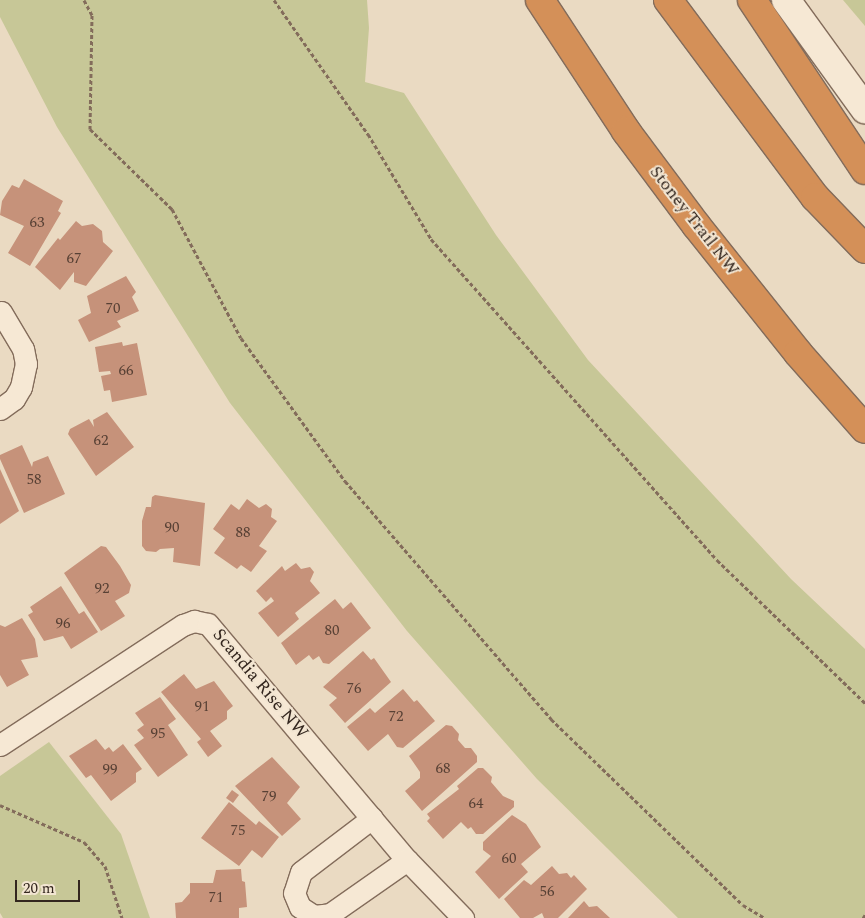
<!DOCTYPE html>
<html>
<head>
<meta charset="utf-8">
<style>
	body { margin:0 }
	#map { position:relative; width:865px; height:918px; overflow:hidden; background:#eadac2; font-family:Spectral,serif }
	div>[style] { position:absolute }
	[style*='--x'] { left:calc(var(--x)*1px); top:calc(var(--y)*1px); width:calc(var(--w)*1px); rotate:calc(var(--a)*1deg) }
	.green>* { inset:0; background:#c7c797 }
	.building>* { inset:0; background:#c6927a }
	.path>* { height:3px; margin-top:-1.5px; transform-origin:0; background:repeating-linear-gradient(90deg,#836c5b 0 4px,transparent 0 6.5px) }
	.roads { filter:drop-shadow(1px 0 #836c5b) drop-shadow(-1px 0 #836c5b) drop-shadow(0 1px #836c5b) drop-shadow(0 -1px #836c5b) }
	.street>* { height:21px; margin:-10.5px; padding:0 10.5px; transform-origin:10.5px; border-radius:10.5px; background:#f6e8d4 }
	.secondary>* { height:28px; margin:-14px; padding:0 14px; transform-origin:14px; border-radius:14px; background:#f6e8d4 }
	.highway>* { height:28px; margin:-14px; padding:0 14px; transform-origin:14px; border-radius:14px; background:#d49058 }
	span { translate:-50% -50%; white-space:nowrap; text-align:center; line-height:1.15; -webkit-text-stroke:4px #f2e5d1; paint-order:stroke }
	.number-label { font-size:15px; color:#584135 }
	.number-label span { -webkit-text-stroke-width:0 }
	.street-label { font-size:18px; color:#33261e }
	.scale { position:absolute; left:15px; top:880px; width:65px; height:22px; box-sizing:border-box; border:2px solid #33261e; border-top:0; padding-left:6px; font-size:15px; line-height:18px; white-space:nowrap; color:#33261e; -webkit-text-stroke:4px #f2e5d1; paint-order:stroke }
</style>
</head>
<body>
<div id="map">
	<div class="green">
		<div style="clip-path:polygon(0 0,367px 0,369px 28px,365px 82px,404px 93px,496px 235px,588px 360px,791px 579px,865px 649px,865px 918px,678px 918px,537px 779px,407px 631px,230px 403px,57px 127px,0 17px)"></div>
		<div style="clip-path:polygon(843px 0,865px 0,865px 26px)"></div>
		<div style="clip-path:polygon(49px 742px,121px 834px,150px 918px,3px 918px,0 913px,0 776px)"></div>
	</div>
	<div class="building">
		<div style="clip-path:polygon(24px 179px,63px 201px,58px 211px,61px 213px,30px 266px,8px 253px,24px 226px,0 215px,2px 201px,12px 185px,19px 188px)"></div>
		<div style="clip-path:polygon(76px 221px,82px 226px,93px 224px,102px 231px,103px 242px,113px 251px,86px 286px,74px 282px,74px 272px,60px 290px,35px 267px,58px 238px,60px 240px)"></div>
		<div style="clip-path:polygon(126px 276px,136px 292px,132px 297px,139px 311px,117px 321px,121px 327px,89px 342px,78px 320px,91px 313px,87px 296px)"></div>
		<div style="clip-path:polygon(122px 342px,123px 346px,137px 343px,147px 395px,112px 402px,110px 390px,104px 391px,101px 376px,111px 374px,110px 371px,99px 372px,95px 347px)"></div>
		<div style="clip-path:polygon(107px 412px,134px 447px,96px 476px,68px 434px,70px 429px,89px 419px,94px 427px,93px 420px)"></div>
		<div style="clip-path:polygon(22px 445px,32px 467px,33px 462px,48px 456px,65px 494px,24px 513px,0 459px,0 455px)"></div>
		<div style="clip-path:polygon(0 469px,19px 511px,0 524px)"></div>
		<div style="clip-path:polygon(155px 495px,205px 503px,200px 566px,173px 562px,174px 548px,160px 549px,156px 552px,146px 551px,142px 546px,142px 521px,146px 507px,151px 507px,152px 497px)"></div>
		<div style="clip-path:polygon(247px 499px,259px 508px,266px 504px,272px 509px,271px 517px,277px 521px,259px 546px,267px 551px,251px 572px,241px 565px,237px 569px,214px 553px,225px 538px,213px 529px,231px 504px,239px 510px)"></div>
		<div style="clip-path:polygon(101px 546px,106px 547px,120px 566px,131px 585px,129px 593px,115px 601px,125px 616px,101px 631px,64px 573px)"></div>
		<div style="clip-path:polygon(296px 563px,301px 569px,310px 567px,314px 572px,310px 581px,320px 593px,295px 613px,299px 619px,278px 637px,258px 613px,274px 601px,271px 597px,266px 602px,256px 591px,282px 566px,285px 571px)"></div>
		<div style="clip-path:polygon(61px 586px,79px 614px,84px 611px,98px 632px,71px 649px,63px 636px,44px 641px,28px 615px,33px 612px,30px 607px)"></div>
		<div style="clip-path:polygon(335px 599px,343px 609px,351px 602px,371px 628px,329px 664px,323px 663px,319px 656px,313px 660px,309px 655px,296px 665px,281px 643px)"></div>
		<div style="clip-path:polygon(22px 618px,35px 639px,38px 657px,21px 660px,29px 675px,7px 687px,0 675px,0 625px,5px 627px)"></div>
		<div style="clip-path:polygon(363px 651px,371px 660px,374px 658px,391px 682px,345px 723px,329px 705px,337px 698px,323px 687px)"></div>
		<div style="clip-path:polygon(184px 674px,196px 689px,214px 681px,233px 706px,227px 711px,227px 719px,210px 731px,222px 746px,208px 757px,197px 742px,201px 739px,161px 692px)"></div>
		<div style="clip-path:polygon(403px 689px,414px 702px,417px 700px,435px 721px,403px 748px,397px 747px,388px 734px,368px 751px,347px 727px,370px 708px,375px 713px)"></div>
		<div style="clip-path:polygon(160px 697px,176px 719px,168px 725px,188px 755px,158px 777px,134px 745px,144px 738px,137px 730px,144px 725px,135px 713px)"></div>
		<div style="clip-path:polygon(446px 725px,452px 726px,459px 734px,458px 740px,465px 748px,471px 748px,477px 756px,477px 762px,422px 811px,405px 791px,420px 778px,420px 772px,409px 756px)"></div>
		<div style="clip-path:polygon(96px 739px,105px 750px,109px 747px,113px 752px,123px 744px,142px 769px,136px 773px,136px 782px,111px 801px,91px 775px,86px 778px,69px 756px)"></div>
		<div style="clip-path:polygon(272px 757px,300px 787px,287px 803px,301px 819px,282px 836px,235px 786px)"></div>
		<div style="clip-path:polygon(478px 768px,483px 768px,492px 777px,491px 782px,503px 796px,514px 801px,514px 807px,483px 834px,476px 834px,471px 827px,468px 829px,461px 822px,443px 839px,427px 821px,430px 818px,427px 814px,459px 789px,457px 786px)"></div>
		<div style="clip-path:polygon(232px 790px,239px 795px,233px 803px,226px 798px)"></div>
		<div style="clip-path:polygon(229px 802px,256px 825px,259px 821px,279px 837px,262px 858px,252px 850px,239px 866px,201px 838px)"></div>
		<div style="clip-path:polygon(512px 815px,526px 824px,541px 847px,521px 864px,528px 872px,499px 899px,475px 872px,491px 856px,483px 850px,483px 842px)"></div>
		<div style="clip-path:polygon(552px 866px,559px 874px,567px 873px,571px 878px,574px 875px,587px 889px,558px 918px,544px 918px,542px 913px,533px 918px,520px 918px,504px 899px,524px 880px,531px 885px)"></div>
		<div style="clip-path:polygon(241px 869px,242px 881px,245px 882px,247px 907px,239px 908px,239px 918px,176px 918px,175px 903px,182px 902px,190px 893px,190px 883px,213px 883px,216px 870px)"></div>
		<div style="clip-path:polygon(584px 901px,589px 907px,597px 906px,610px 918px,568px 918px)"></div>
	</div>
	<div class="path">
		<div style="--x:84;--y:0;--w:17;--a:62"></div>
		<div style="--x:92;--y:15;--w:114;--a:91"></div>
		<div style="--x:90;--y:129;--w:115;--a:44.3"></div>
		<div style="--x:172;--y:209;--w:146;--a:61.9"></div>
		<div style="--x:241;--y:338;--w:177;--a:54"></div>
		<div style="--x:345;--y:481;--w:315;--a:49.1"></div>
		<div style="--x:551;--y:719;--w:267;--a:44.1"></div>
		<div style="--x:743;--y:905;--w:26;--a:31"></div>
		<div style="--x:274;--y:0;--w:164;--a:55"></div>
		<div style="--x:368;--y:134;--w:122;--a:59"></div>
		<div style="--x:431;--y:239;--w:430;--a:48.3"></div>
		<div style="--x:717;--y:560;--w:206;--a:44"></div>
		<div style="--x:0;--y:805;--w:92;--a:23.8"></div>
		<div style="--x:84;--y:842;--w:32;--a:49"></div>
		<div style="--x:105;--y:866;--w:55;--a:71.9"></div>
		<div style="--x:863;--y:918;--w:4;--a:-56"></div>
	</div>
	<div class="roads">
		<div class="street">
			<div style="--x:0;--y:409;--w:17;--a:-36"></div>
			<div style="--x:14;--y:399;--w:14;--a:-60"></div>
			<div style="--x:21;--y:387;--w:24;--a:-78"></div>
			<div style="--x:26;--y:364;--w:15;--a:-101"></div>
			<div style="--x:23;--y:349;--w:43;--a:-120.7"></div>
			<div style="--x:0;--y:745;--w:219;--a:-33.3"></div>
			<div style="--x:183;--y:625;--w:12;--a:-20"></div>
			<div style="--x:194;--y:621;--w:14;--a:12"></div>
			<div style="--x:208;--y:624;--w:309;--a:49.9"></div>
			<div style="--x:407;--y:860;--w:81;--a:46"></div>
			<div style="--x:372;--y:818;--w:89;--a:142.7"></div>
			<div style="--x:301;--y:872;--w:22;--a:108"></div>
			<div style="--x:294;--y:893;--w:15;--a:67"></div>
			<div style="--x:300;--y:907;--w:17;--a:33"></div>
			<div style="--x:314;--y:916;--w:16;--a:-7"></div>
			<div style="--x:330;--y:914;--w:94;--a:-35"></div>
		</div>
		<div class="secondary">
			<div style="--x:786;--y:0;--w:135;--a:54.1"></div>
		</div>
		<div class="highway">
			<div style="--x:540;--y:0;--w:157;--a:56.7"></div>
			<div style="--x:626;--y:131;--w:117;--a:53.3"></div>
			<div style="--x:696;--y:225;--w:164;--a:51.4"></div>
			<div style="--x:798;--y:353;--w:101;--a:48.6"></div>
			<div style="--x:668;--y:0;--w:246;--a:53.3"></div>
			<div style="--x:815;--y:197;--w:72;--a:46.1"></div>
			<div style="--x:752;--y:0;--w:204;--a:56.4"></div>
		</div>
	</div>
	<div class="number-label">
		<span style="left:37px;top:223px">63</span>
		<span style="left:74px;top:259px">67</span>
		<span style="left:113px;top:309px">70</span>
		<span style="left:126px;top:371px">66</span>
		<span style="left:101px;top:441px">62</span>
		<span style="left:34px;top:480px">58</span>
		<span style="left:172px;top:528px">90</span>
		<span style="left:243px;top:533px">88</span>
		<span style="left:102px;top:589px">92</span>
		<span style="left:63px;top:624px">96</span>
		<span style="left:332px;top:631px">80</span>
		<span style="left:354px;top:689px">76</span>
		<span style="left:202px;top:707px">91</span>
		<span style="left:396px;top:717px">72</span>
		<span style="left:158px;top:734px">95</span>
		<span style="left:443px;top:769px">68</span>
		<span style="left:110px;top:770px">99</span>
		<span style="left:269px;top:797px">79</span>
		<span style="left:476px;top:804px">64</span>
		<span style="left:238px;top:831px">75</span>
		<span style="left:509px;top:859px">60</span>
		<span style="left:547px;top:892px">56</span>
		<span style="left:216px;top:898px">71</span>
	</div>
	<div class="street-label">
		<span style="left:694px;top:221px;rotate:52deg">Stoney Trail NW</span>
		<span style="left:260px;top:684px;rotate:50deg">Scandia Rise NW</span>
	</div>
	<div class="scale">20 m</div>
</div>
</body>
</html>
